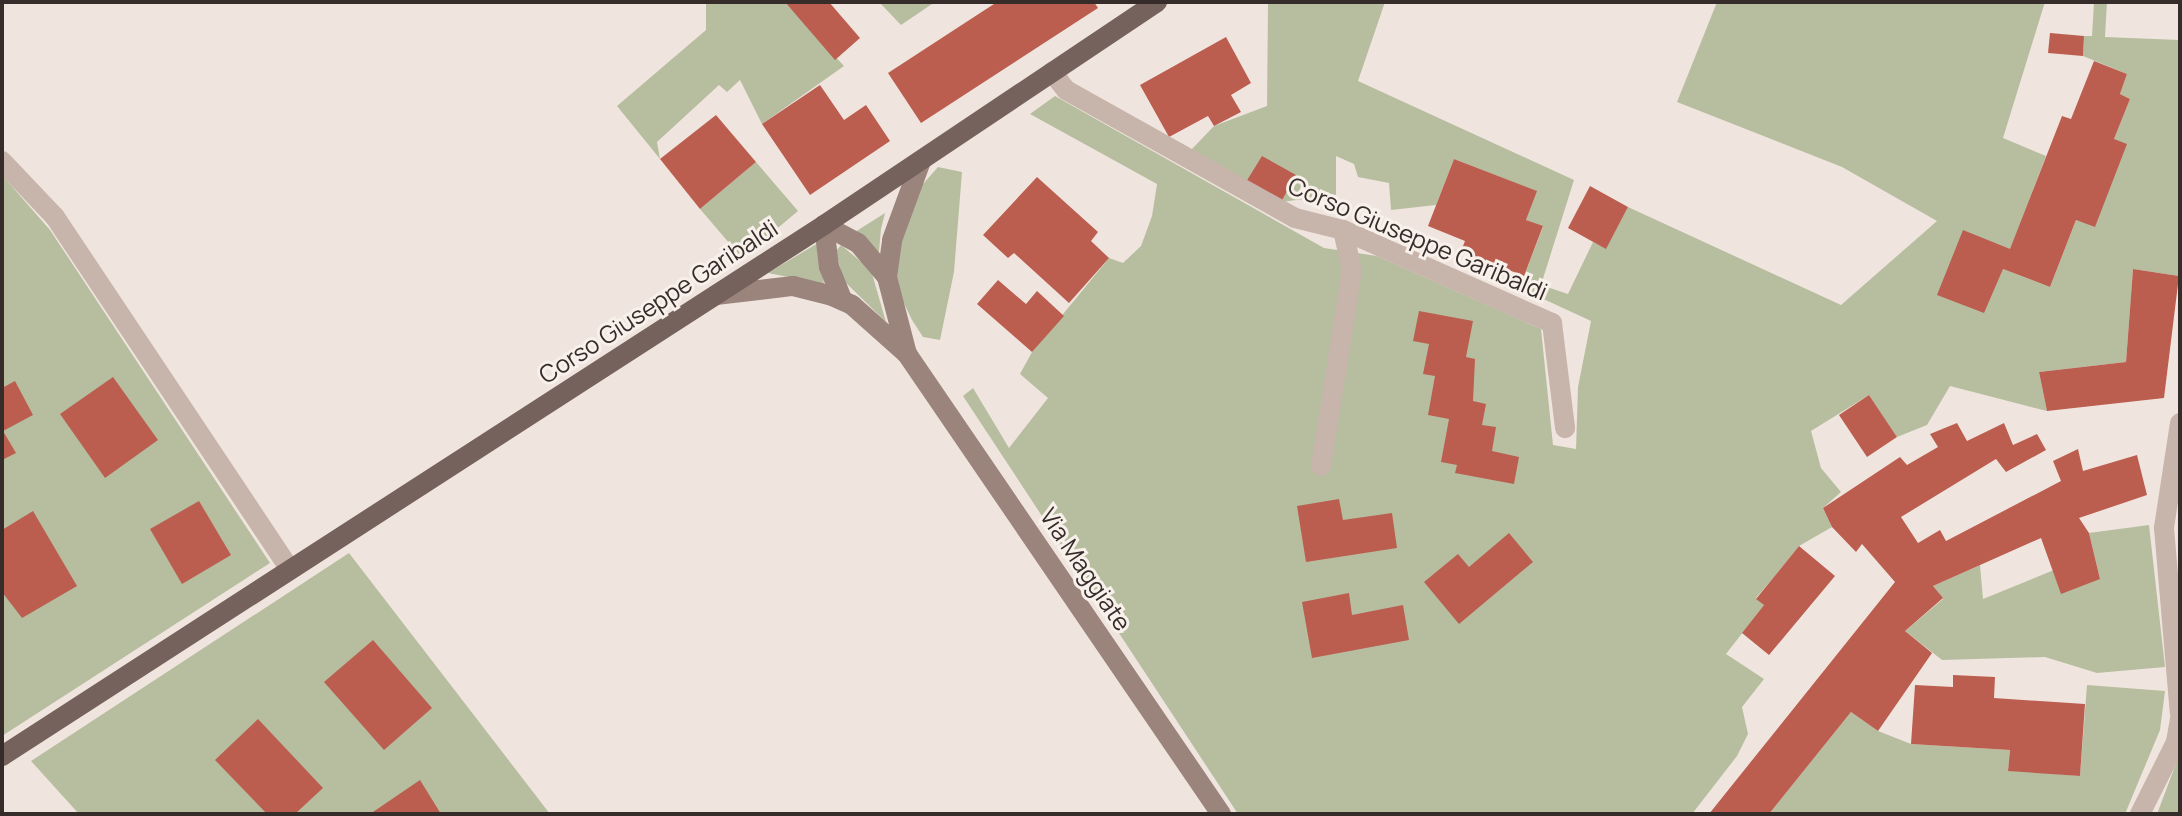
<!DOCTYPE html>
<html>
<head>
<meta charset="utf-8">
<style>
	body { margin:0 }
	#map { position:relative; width:2182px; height:816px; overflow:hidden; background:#f0e5de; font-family:Manrope,sans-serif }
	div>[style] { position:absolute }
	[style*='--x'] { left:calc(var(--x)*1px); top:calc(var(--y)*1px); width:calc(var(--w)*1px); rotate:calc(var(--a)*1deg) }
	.green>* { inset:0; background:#b7be9f }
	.building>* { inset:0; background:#bb5e50 }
	.street>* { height:20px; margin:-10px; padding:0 10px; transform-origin:10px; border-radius:10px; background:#c7b4aa }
	.secondary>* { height:20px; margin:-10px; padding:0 10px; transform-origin:10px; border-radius:10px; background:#9b847c }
	.primary>* { height:20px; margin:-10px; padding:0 10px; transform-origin:10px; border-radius:10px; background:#76625c }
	span { translate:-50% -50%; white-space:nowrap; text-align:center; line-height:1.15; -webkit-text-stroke:6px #f8f0ea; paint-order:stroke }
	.street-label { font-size:24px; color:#362c29 }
	.frame { position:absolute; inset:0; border:4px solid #362c29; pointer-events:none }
</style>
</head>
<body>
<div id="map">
	<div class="green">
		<div style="clip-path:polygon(706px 2px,785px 2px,844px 66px,762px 124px,740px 80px,727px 92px,719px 85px,657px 142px,660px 159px,617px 106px,706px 30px)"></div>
		<div style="clip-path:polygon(879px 2px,935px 2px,901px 25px)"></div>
		<div style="clip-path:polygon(1268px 2px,1385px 2px,1358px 81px,1574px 180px,1541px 285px,1568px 294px,1593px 242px,1606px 248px,1628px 207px,1841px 305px,1937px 221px,1842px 167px,1677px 102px,1717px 2px,2045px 2px,2003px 138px,2046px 156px,2003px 269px,2050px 287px,2076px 220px,2095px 226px,2114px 139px,2130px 99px,2120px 94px,2127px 74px,2083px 56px,2084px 36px,2092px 36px,2094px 2px,2107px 2px,2105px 37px,2180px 40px,2179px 276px,2133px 269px,2126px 362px,2039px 372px,2047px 411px,1950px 386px,1927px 425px,1897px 437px,1869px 395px,1811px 431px,1821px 468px,1841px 492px,1823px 508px,1832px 527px,1799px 546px,1774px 577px,1756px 598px,1764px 605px,1726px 654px,1764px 679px,1742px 707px,1748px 734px,1737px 756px,1692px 814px,1238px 814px,963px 396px,973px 388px,1009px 448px,1048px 398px,1020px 374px,1032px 352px,1109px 258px,1123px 263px,1141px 246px,1152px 216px,1157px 184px,1030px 114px,1055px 96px,1324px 248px,1377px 256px,1541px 329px,1553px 445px,1576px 449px,1578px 387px,1591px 321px,1524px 290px,1524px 276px,1543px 227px,1526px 220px,1536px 191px,1454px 159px,1436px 205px,1391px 210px,1389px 183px,1358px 177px,1354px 164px,1336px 156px,1336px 195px,1281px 202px,1191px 150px,1214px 126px,1267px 106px)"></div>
		<div style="clip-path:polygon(756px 162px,798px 211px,742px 258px,700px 209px)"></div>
		<div style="clip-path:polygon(938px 167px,962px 172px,954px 272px,940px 340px,923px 337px,912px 320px,898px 291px,896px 255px,916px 192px)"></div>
		<div style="clip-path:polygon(2px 175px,50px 230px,270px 563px,2px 736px)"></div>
		<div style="clip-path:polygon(885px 213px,881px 229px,879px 252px,855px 232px)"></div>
		<div style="clip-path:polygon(818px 243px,824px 284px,768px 273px)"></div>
		<div style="clip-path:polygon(841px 245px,871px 270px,886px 322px,843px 280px,836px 251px)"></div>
		<div style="clip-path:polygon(2149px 525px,2165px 667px,2097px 673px,2045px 657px,1942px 660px,1905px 631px,1943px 599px,1933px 586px,1980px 565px,1983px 599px,2054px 570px,2100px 579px,2089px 533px)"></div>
		<div style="clip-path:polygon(349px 553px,550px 814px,79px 814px,31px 761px)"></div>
		<div style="clip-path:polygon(2087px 685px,2165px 691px,2160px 730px,2125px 814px,1769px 814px,1851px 712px,1878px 731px,1911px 744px,2010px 750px,2008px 770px,2080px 776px)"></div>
		<div style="clip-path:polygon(2180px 753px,2180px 814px,2157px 814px)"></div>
	</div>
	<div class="building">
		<div style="clip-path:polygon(785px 2px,829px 2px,860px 38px,835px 60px)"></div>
		<div style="clip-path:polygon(997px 2px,1094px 2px,1098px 8px,921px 123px,888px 73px)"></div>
		<div style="clip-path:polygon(2050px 33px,2084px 36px,2083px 56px,2048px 53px)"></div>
		<div style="clip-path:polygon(1226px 37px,1251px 83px,1231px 95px,1241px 112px,1214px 126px,1208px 116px,1169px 137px,1140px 85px)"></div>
		<div style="clip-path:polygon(2094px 61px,2127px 74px,2120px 94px,2130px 99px,2114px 139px,2127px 144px,2095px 227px,2076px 220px,2050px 287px,2003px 269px,1984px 313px,1937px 295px,1963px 230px,2010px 249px,2062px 116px,2071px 119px)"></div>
		<div style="clip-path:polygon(820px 85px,844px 120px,866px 105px,890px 141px,810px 195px,762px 124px)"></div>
		<div style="clip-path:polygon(716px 115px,756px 162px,700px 209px,660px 159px)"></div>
		<div style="clip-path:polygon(1262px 156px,1296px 175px,1281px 202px,1246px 182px)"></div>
		<div style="clip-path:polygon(1454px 159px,1537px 191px,1526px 220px,1543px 226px,1524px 276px,1461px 251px,1465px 241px,1428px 226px)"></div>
		<div style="clip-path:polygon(1037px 177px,1098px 232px,1091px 241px,1109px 258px,1069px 303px,1014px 253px,1008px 258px,983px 235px)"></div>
		<div style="clip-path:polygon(1590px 186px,1628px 207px,1606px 249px,1568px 228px)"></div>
		<div style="clip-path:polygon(2133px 269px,2179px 276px,2164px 398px,2047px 411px,2039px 372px,2126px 362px)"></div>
		<div style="clip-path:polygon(998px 280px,1026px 304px,1037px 291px,1064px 316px,1032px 352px,977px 304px)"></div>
		<div style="clip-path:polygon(1419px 311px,1473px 321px,1466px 357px,1475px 359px,1473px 401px,1486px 404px,1482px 425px,1496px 427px,1492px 451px,1519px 457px,1514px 484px,1455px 473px,1457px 465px,1441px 462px,1449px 419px,1428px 415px,1435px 376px,1423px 374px,1429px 344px,1413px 341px)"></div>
		<div style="clip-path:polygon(113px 377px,158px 440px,105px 478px,60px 414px)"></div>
		<div style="clip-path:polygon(15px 381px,33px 415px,3px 431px,16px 453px,2px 460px,2px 388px)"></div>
		<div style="clip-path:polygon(1869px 395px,1897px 437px,1867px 457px,1839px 415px)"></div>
		<div style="clip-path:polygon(1957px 423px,1967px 441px,2004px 423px,2013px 445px,2037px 434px,2046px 450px,2006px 472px,1996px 459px,1901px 517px,1918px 543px,1940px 530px,1946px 541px,2061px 481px,2053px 461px,2078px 449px,2083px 471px,2137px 455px,2147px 495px,2079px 518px,2089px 533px,2100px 579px,2061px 594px,2041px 538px,1933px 586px,1943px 598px,1905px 631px,1932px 653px,1878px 731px,1851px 712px,1769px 814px,1709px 814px,1895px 582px,1862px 544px,1856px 552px,1832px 527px,1823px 508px,1900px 457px,1907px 465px,1938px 447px,1930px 434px)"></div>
		<div style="clip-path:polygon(1339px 499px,1343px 520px,1392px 513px,1397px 548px,1306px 562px,1297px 506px)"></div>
		<div style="clip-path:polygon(199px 501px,231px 555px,182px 584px,150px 529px)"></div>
		<div style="clip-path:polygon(33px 511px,77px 586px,22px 618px,2px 592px,2px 530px)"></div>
		<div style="clip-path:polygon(1509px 533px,1533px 562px,1459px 624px,1424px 582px,1458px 554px,1469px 567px)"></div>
		<div style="clip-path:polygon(1799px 546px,1835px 576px,1769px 655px,1742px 633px,1764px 605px,1756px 599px)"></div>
		<div style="clip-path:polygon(1349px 593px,1352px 615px,1403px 605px,1409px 640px,1312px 658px,1302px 602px)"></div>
		<div style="clip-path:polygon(373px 640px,432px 708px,384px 750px,324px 682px)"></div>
		<div style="clip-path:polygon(1953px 675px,1995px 677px,1994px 698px,2085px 704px,2080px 776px,2008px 771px,2010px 750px,1911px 744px,1915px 685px,1953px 687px)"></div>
		<div style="clip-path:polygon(258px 719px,323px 788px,295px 814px,267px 814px,215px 760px)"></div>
		<div style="clip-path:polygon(420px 780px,441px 814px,370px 814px)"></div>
	</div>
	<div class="street">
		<div style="--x:1052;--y:72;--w:23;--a:52"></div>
		<div style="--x:1066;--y:90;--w:262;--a:29.2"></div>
		<div style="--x:1295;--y:218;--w:49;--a:14"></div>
		<div style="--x:1343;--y:230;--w:229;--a:24"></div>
		<div style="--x:1552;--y:323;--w:106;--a:82.9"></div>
		<div style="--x:2;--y:161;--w:77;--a:46.6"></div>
		<div style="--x:55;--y:217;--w:424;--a:56.3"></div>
		<div style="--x:2180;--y:423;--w:106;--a:98.7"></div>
		<div style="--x:2164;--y:528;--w:186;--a:85.1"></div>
		<div style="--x:1321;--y:466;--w:197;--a:-81"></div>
		<div style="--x:1352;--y:271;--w:42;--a:-102.4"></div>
		<div style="--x:2140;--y:814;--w:80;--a:-63.4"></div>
		<div style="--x:2176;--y:742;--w:23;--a:-80"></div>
	</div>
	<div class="secondary">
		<div style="--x:716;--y:295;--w:78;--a:-6.7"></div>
		<div style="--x:793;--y:286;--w:38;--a:14"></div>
		<div style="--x:830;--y:295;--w:24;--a:24"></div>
		<div style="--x:852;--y:305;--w:74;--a:41.7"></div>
		<div style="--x:907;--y:354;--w:557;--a:55.68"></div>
		<div style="--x:842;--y:299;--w:35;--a:-112"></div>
		<div style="--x:829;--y:267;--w:42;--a:-96.8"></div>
		<div style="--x:824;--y:225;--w:38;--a:28"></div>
		<div style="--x:858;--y:243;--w:45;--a:49.5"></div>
		<div style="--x:907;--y:354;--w:80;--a:-104.6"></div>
		<div style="--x:887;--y:277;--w:37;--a:-82"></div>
		<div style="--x:892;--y:240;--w:84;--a:-69.8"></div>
	</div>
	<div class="primary">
		<div style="--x:2;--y:756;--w:979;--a:-32.86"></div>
		<div style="--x:824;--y:225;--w:401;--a:-33.8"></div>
	</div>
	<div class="street-label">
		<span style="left:1418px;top:238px;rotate:23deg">Corso Giuseppe Garibaldi</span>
		<span style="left:658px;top:301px;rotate:-33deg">Corso Giuseppe Garibaldi</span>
		<span style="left:1086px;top:569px;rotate:56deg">Via Maggiate</span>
	</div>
	<div class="frame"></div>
</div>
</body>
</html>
